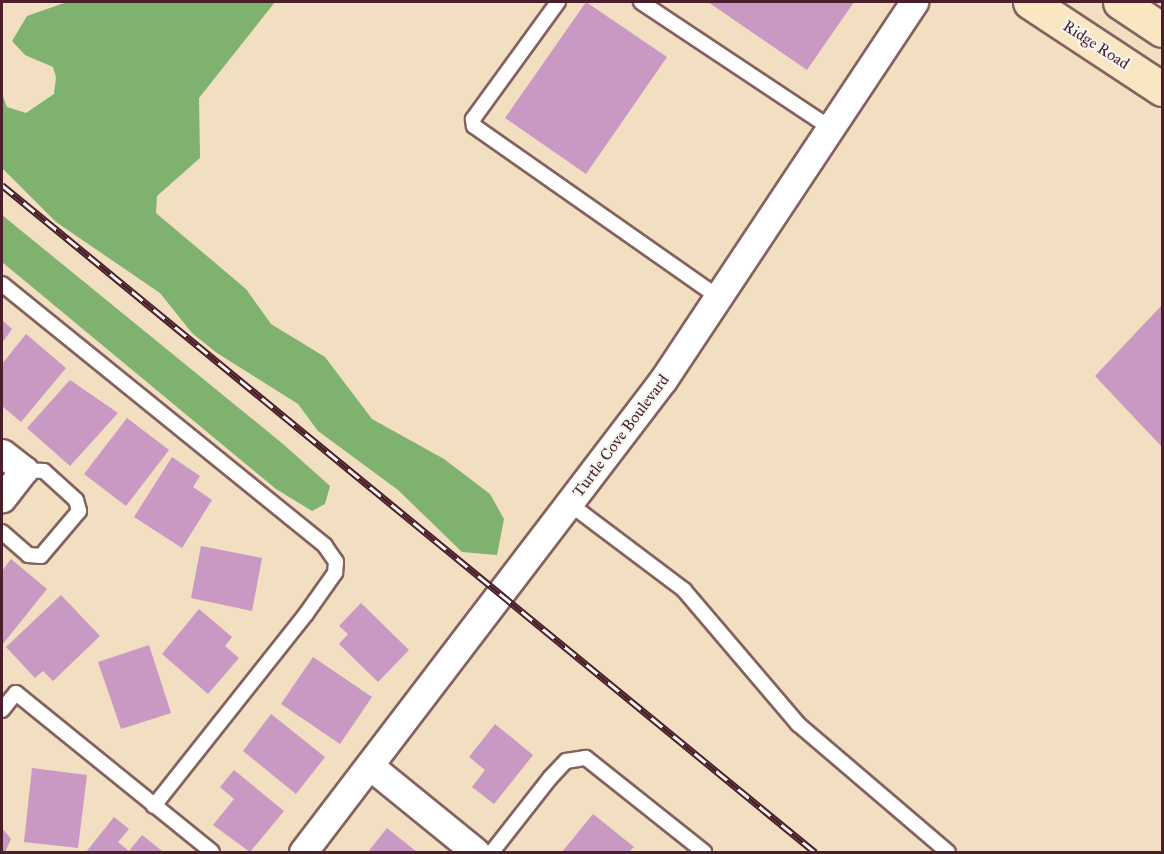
<!DOCTYPE html>
<html>
<head>
<meta charset="utf-8">
<style>
	body { margin:0 }
	#map { position:relative; width:1164px; height:854px; overflow:hidden; background:#f2dec1; font-family:"IM FELL Great Primer",serif }
	div>[style] { position:absolute }
	[style*='--x'] { left:calc(var(--x)*1px); top:calc(var(--y)*1px); width:calc(var(--w)*1px); rotate:calc(var(--a)*1deg) }
	.forest>* { inset:0; background:#7eb26e }
	.building>* { inset:0; background:#c998c3 }
	.roads { filter:drop-shadow(2px 0 #856260) drop-shadow(-2px 0 #856260) drop-shadow(0 2px #856260) drop-shadow(0 -2px #856260) }
	.lane>* { height:14px; margin:-7px; padding:0 7px; transform-origin:7px; border-radius:7px; background:#fff }
	.street>* { height:27px; margin:-13.5px; padding:0 13.5px; transform-origin:13.5px; border-radius:13.5px; background:#fff }
	.secondary>* { height:33px; margin:-16.5px; padding:0 16.5px; transform-origin:16.5px; border-radius:16.5px; background:#f9e7c3 }
	.rail>* { height:7px; margin-top:-3.5px; transform-origin:0; background:repeating-linear-gradient(90deg,#f6f6f2 0 14px,#4a1f2b 0 28px); box-sizing:border-box; border-block:2px solid #4a1f2b }
	span { translate:-50% -50%; white-space:nowrap; text-align:center; line-height:1.15; -webkit-text-stroke:4.5px #f6f6f2; paint-order:stroke }
	.street-label { font-size:16px; color:#4a1f2b }
	.frame { position:absolute; inset:0; border:3px solid #4a1f2b; pointer-events:none }
</style>
</head>
<body>
<div id="map">
	<div class="forest">
		<div style="clip-path:polygon(67px 2px,275px 2px,199px 98px,200px 158px,157px 196px,156px 213px,246px 289px,271px 324px,325px 357px,372px 419px,444px 459px,490px 494px,504px 519px,497px 555px,462px 552px,398px 490px,318px 431px,298px 404px,217px 353px,192px 333px,160px 293px,56px 222px,2px 168px,2px 94px,7px 107px,26px 113px,54px 94px,56px 77px,53px 67px,25px 55px,12px 41px,27px 16px)"></div>
		<div style="clip-path:polygon(2px 215px,283px 444px,330px 486px,325px 504px,312px 511px,276px 489px,2px 262px)"></div>
	</div>
	<div class="building">
		<div style="clip-path:polygon(586px 2px,667px 57px,586px 174px,505px 118px)"></div>
		<div style="clip-path:polygon(708px 2px,854px 2px,807px 70px)"></div>
		<div style="clip-path:polygon(1162px 305px,1162px 447px,1095px 376px)"></div>
		<div style="clip-path:polygon(2px 320px,12px 329px,2px 343px)"></div>
		<div style="clip-path:polygon(26px 334px,66px 368px,21px 422px,2px 406px,2px 364px)"></div>
		<div style="clip-path:polygon(70px 380px,118px 413px,70px 466px,27px 428px)"></div>
		<div style="clip-path:polygon(127px 418px,169px 450px,126px 506px,84px 474px)"></div>
		<div style="clip-path:polygon(172px 457px,200px 476px,193px 487px,212px 500px,182px 548px,134px 517px)"></div>
		<div style="clip-path:polygon(201px 546px,262px 558px,252px 611px,191px 598px)"></div>
		<div style="clip-path:polygon(11px 559px,47px 589px,2px 645px,2px 571px)"></div>
		<div style="clip-path:polygon(61px 595px,100px 636px,53px 681px,43px 671px,35px 678px,6px 647px)"></div>
		<div style="clip-path:polygon(361px 603px,409px 650px,378px 682px,339px 644px,348px 634px,339px 626px)"></div>
		<div style="clip-path:polygon(199px 609px,232px 637px,225px 646px,239px 658px,208px 694px,162px 654px)"></div>
		<div style="clip-path:polygon(149px 645px,171px 713px,121px 729px,98px 662px)"></div>
		<div style="clip-path:polygon(313px 657px,372px 697px,340px 744px,281px 704px)"></div>
		<div style="clip-path:polygon(271px 714px,325px 757px,296px 794px,243px 751px)"></div>
		<div style="clip-path:polygon(495px 724px,533px 755px,494px 804px,472px 787px,485px 770px,469px 757px)"></div>
		<div style="clip-path:polygon(32px 768px,87px 775px,78px 848px,24px 842px)"></div>
		<div style="clip-path:polygon(234px 770px,284px 811px,250px 852px,213px 825px,234px 799px,220px 787px)"></div>
		<div style="clip-path:polygon(593px 814px,634px 847px,629px 852px,562px 852px)"></div>
		<div style="clip-path:polygon(114px 817px,129px 829px,118px 842px,129px 851px,142px 835px,162px 851px,86px 852px)"></div>
		<div style="clip-path:polygon(2px 828px,11px 839px,5px 852px,2px 852px)"></div>
		<div style="clip-path:polygon(387px 828px,417px 852px,368px 852px)"></div>
	</div>
	<div class="roads">
		<div class="lane">
			<div style="--x:558;--y:2;--w:145;--a:126"></div>
			<div style="--x:473;--y:119;--w:7;--a:82"></div>
			<div style="--x:474;--y:126;--w:298;--a:35"></div>
			<div style="--x:641;--y:2;--w:228;--a:33.6"></div>
			<div style="--x:2;--y:284;--w:416;--a:39"></div>
			<div style="--x:325;--y:546;--w:19;--a:55"></div>
			<div style="--x:336;--y:562;--w:11;--a:95"></div>
			<div style="--x:335;--y:573;--w:50;--a:125.3"></div>
			<div style="--x:306;--y:614;--w:245;--a:128.4"></div>
			<div style="--x:570;--y:504;--w:143;--a:37"></div>
			<div style="--x:684;--y:590;--w:176;--a:49.6"></div>
			<div style="--x:798;--y:724;--w:197;--a:40.5"></div>
			<div style="--x:2;--y:532;--w:35;--a:41"></div>
			<div style="--x:28;--y:555;--w:13;--a:4"></div>
			<div style="--x:41;--y:556;--w:59;--a:-49.8"></div>
			<div style="--x:79;--y:511;--w:11;--a:-105"></div>
			<div style="--x:76;--y:500;--w:43;--a:-137.8"></div>
			<div style="--x:44;--y:471;--w:20;--a:-177"></div>
			<div style="--x:2;--y:710;--w:22;--a:-51"></div>
			<div style="--x:16;--y:693;--w:252;--a:39"></div>
			<div style="--x:492;--y:852;--w:94;--a:-51.9"></div>
			<div style="--x:550;--y:778;--w:23;--a:-47"></div>
			<div style="--x:566;--y:761;--w:20;--a:-9"></div>
			<div style="--x:586;--y:758;--w:151;--a:38.5"></div>
		</div>
		<div class="street">
			<div style="--x:2;--y:453;--w:28;--a:38"></div>
			<div style="--x:24;--y:470;--w:36;--a:128"></div>
			<div style="--x:370;--y:766;--w:136;--a:39.1"></div>
			<div style="--x:303;--y:852;--w:594;--a:-52.67"></div>
			<div style="--x:663;--y:380;--w:454;--a:-56.4"></div>
		</div>
		<div class="secondary">
			<div style="--x:1030;--y:2;--w:158;--a:33.4"></div>
			<div style="--x:1120;--y:2;--w:50;--a:33.7"></div>
		</div>
	</div>
	<div class="rail">
		<div style="--x:2;--y:185;--w:1052;--a:39.37"></div>
	</div>
	<div class="street-label">
		<span style="left:1096px;top:45px;rotate:33deg">Ridge Road</span>
		<span style="left:621px;top:436px;rotate:-53deg">Turtle Cove Boulevard</span>
	</div>
	<div class="frame"></div>
</div>
</body>
</html>
